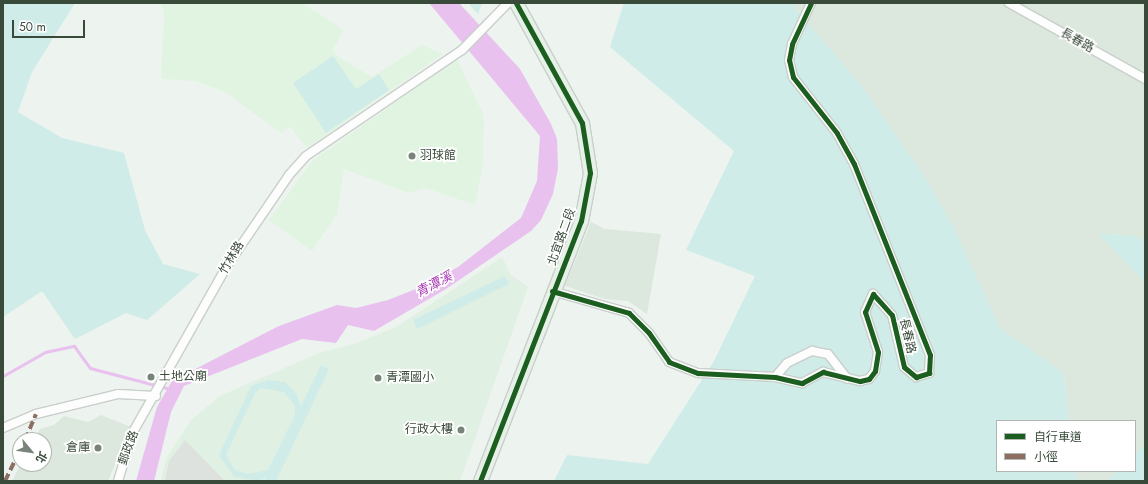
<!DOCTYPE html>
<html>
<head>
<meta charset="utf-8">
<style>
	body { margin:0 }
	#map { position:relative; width:1148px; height:484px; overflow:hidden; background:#edf3ee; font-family:Jost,"Noto Sans TC",sans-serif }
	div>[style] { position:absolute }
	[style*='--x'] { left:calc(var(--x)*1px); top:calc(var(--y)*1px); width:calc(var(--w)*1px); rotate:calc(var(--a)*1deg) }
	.residential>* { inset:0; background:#dce7dd }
	.commercial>* { inset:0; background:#e1f4e2 }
	.education>* { inset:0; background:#e0f0e3 }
	.green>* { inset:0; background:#cfece8 }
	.parking>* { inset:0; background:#dde2de }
	.water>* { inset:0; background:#e8c1ee }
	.stream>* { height:3px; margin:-1.5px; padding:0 1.5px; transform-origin:1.5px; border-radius:1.5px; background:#e8c1ee }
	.roads { filter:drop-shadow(1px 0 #c9cfca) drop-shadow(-1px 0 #c9cfca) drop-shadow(0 1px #c9cfca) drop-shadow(0 -1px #c9cfca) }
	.street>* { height:8px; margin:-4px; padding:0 4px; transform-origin:4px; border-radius:4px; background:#fcfdfc }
	.primary>* { height:13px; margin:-6.5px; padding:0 6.5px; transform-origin:6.5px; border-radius:6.5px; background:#e6f1e8 }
	.quiet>* { height:4px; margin-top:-2px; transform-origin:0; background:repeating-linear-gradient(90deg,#8d6e63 0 8px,transparent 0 12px) }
	.cycleway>* { height:5px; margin:-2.5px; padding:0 2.5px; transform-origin:2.5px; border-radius:2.5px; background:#1b5e20 }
	.dots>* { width:11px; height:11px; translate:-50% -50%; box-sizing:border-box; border:2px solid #fff; border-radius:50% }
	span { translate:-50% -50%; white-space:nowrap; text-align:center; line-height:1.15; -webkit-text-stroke:3.5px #fff; paint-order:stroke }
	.street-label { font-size:12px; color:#39493a }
	.poi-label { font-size:12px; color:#39493a }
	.left { translate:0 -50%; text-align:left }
	.right { translate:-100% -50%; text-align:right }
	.water-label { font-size:13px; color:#a436b1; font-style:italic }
	.frame { position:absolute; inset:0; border:4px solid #39493a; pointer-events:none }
	.legend { position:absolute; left:996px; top:420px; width:140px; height:52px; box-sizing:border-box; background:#fff; border:1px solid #b0b6b0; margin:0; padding:5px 7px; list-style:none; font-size:12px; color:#39493a }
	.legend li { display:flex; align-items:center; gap:8px; height:20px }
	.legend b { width:20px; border:1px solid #b0b6b0 }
	.north { position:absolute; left:12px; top:432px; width:40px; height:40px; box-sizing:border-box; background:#fff; border:1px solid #b0b6b0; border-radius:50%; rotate:119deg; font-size:11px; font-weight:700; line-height:16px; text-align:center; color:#39493a }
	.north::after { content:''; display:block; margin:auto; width:14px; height:18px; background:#788479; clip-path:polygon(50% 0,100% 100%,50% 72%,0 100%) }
	.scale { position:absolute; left:12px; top:20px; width:73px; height:18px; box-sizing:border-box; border:2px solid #39493a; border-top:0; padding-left:5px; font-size:12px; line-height:14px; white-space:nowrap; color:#39493a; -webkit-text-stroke:3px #fff; paint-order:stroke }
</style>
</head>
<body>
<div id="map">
	<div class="residential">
		<div style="clip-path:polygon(796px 3px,1145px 3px,1145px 242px,1135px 236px,1099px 233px,1145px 283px,1145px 444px,1135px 454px,1135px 421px,1069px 421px,1064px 373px,1000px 329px,952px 224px,923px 174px,861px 85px,794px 7px)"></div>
		<div style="clip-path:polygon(591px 222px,605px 229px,661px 234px,647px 314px,628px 301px,605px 299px,565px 286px)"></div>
		<div style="clip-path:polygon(101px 415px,131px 427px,108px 481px,12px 481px,21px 464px,44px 464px,44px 440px,34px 440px,40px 429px,54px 425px,64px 416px,88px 422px)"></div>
		<div style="clip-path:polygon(1074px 471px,1118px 471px,1108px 481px,1078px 481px)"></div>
	</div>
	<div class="commercial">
		<div style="clip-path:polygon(160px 3px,302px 3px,344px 30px,333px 49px,336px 55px,372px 77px,422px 45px,443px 54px,307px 148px,290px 127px,281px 133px,223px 91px,196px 81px,161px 79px,164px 12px)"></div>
		<div style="clip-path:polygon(457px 59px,484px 116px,483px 165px,475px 205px,425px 188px,409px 193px,344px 169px,337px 214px,312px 251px,269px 220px,312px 161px)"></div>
	</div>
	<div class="education">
		<div style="clip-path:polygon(502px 257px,511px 275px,528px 287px,460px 481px,161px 481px,166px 459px,191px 420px,220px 396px,319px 353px,357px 343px,398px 326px)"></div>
	</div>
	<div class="green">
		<div style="clip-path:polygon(3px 3px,75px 3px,32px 72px,18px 112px,62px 138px,124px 153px,145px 230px,163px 264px,200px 274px,147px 320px,126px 313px,75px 339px,42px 291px,3px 317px)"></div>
		<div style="clip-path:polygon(468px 3px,482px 3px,478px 14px)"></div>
		<div style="clip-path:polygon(624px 3px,796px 3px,794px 7px,861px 85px,923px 174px,952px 224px,1000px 328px,1064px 373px,1069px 421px,997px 421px,997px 471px,1074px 471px,1078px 481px,554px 481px,567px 455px,648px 464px,714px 361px,755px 276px,686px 250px,734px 151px,610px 47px)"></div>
		<div style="clip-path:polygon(333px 56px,356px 89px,379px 74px,389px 90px,326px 133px,293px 83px)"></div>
		<div style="clip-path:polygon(1098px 233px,1135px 236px,1145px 242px,1145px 283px)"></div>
		<div style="clip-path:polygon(505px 276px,509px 284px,417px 329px,413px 320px)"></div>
		<div style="clip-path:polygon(evenodd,321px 365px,329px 369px,276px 481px,265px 481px,266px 477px,259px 481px,234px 477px,219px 455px,251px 386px,268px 380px,285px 382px,296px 393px,301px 406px,321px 365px,261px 388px,284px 392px,295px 406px,295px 415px,268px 470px,247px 474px,234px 469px,226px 455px,255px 393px,261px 388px)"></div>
		<div style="clip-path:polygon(1145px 444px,1145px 481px,1108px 481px,1118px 471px,1135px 471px,1135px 454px)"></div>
	</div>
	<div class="parking">
		<div style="clip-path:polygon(185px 440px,225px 481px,165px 481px,169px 461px)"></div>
	</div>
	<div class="water">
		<div style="clip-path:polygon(429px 3px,459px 3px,520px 69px,551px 124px,557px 139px,558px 168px,553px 194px,541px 220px,531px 231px,446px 289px,374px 331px,348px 325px,336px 343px,302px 339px,184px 386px,171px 412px,154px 481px,136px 481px,157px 407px,172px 381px,279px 326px,337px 305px,356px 308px,388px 300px,426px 285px,458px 267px,521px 218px,537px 181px,540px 136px)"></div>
	</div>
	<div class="stream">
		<div style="--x:3;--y:376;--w:48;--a:-29.7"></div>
		<div style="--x:45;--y:352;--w:30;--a:-12"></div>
		<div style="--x:74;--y:346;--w:27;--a:54"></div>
		<div style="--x:90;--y:368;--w:83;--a:14.7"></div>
	</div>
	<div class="roads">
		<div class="street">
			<div style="--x:1009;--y:3;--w:156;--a:29.2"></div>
			<div style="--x:552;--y:291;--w:80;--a:15.9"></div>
			<div style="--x:629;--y:313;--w:28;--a:45"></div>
			<div style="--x:649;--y:333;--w:35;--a:55"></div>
			<div style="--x:669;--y:362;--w:31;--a:21"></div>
			<div style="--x:698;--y:373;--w:77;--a:3"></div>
			<div style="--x:775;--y:377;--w:28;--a:13"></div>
			<div style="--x:802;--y:383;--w:24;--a:-28"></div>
			<div style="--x:823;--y:372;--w:38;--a:14"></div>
			<div style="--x:860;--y:381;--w:9;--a:-13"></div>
			<div style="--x:869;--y:379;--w:10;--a:-53"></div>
			<div style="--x:875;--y:371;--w:19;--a:-81"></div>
			<div style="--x:878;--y:352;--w:42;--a:-108"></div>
			<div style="--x:865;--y:312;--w:20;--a:-66"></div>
			<div style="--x:873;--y:294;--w:28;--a:48"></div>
			<div style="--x:892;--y:315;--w:53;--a:77"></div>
			<div style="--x:904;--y:367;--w:16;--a:40"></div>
			<div style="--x:916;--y:377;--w:14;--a:-17"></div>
			<div style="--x:929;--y:373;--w:18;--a:-87"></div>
			<div style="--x:930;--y:355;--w:206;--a:-111.7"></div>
			<div style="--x:854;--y:164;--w:35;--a:-119"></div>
			<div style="--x:837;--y:133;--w:71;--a:-128.2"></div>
			<div style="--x:793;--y:77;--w:17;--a:-103"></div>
			<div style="--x:789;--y:60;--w:16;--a:-79"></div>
			<div style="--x:792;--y:44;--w:45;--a:-65.1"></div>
			<div style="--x:775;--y:377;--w:18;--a:-49"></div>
			<div style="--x:787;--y:363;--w:28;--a:-26"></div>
			<div style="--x:812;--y:351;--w:16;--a:11"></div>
			<div style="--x:828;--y:354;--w:31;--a:52"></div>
			<div style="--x:3;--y:428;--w:36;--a:-23"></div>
			<div style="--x:36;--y:414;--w:84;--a:-13.7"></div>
			<div style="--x:118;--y:394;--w:38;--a:3"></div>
			<div style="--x:118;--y:481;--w:51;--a:-73"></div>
			<div style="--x:133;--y:432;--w:191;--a:-60.5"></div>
			<div style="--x:227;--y:266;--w:110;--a:-55.7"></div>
			<div style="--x:289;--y:175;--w:25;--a:-48"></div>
			<div style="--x:306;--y:156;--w:189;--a:-34.2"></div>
			<div style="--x:462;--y:50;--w:66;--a:-45.6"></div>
		</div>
		<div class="primary">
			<div style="--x:480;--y:481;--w:279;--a:-68.8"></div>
			<div style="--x:581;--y:221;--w:49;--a:-79.4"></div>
			<div style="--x:590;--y:173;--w:51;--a:-99.1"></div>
			<div style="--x:582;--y:123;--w:137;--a:-118.8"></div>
		</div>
	</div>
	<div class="quiet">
		<div style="--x:25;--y:440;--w:28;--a:-67"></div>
		<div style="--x:5;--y:481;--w:34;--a:-64"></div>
	</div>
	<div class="cycleway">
		<div style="--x:552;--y:291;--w:80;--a:15.9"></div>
		<div style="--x:629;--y:313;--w:28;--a:45"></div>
		<div style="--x:649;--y:333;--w:35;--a:55"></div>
		<div style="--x:669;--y:362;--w:31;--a:21"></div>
		<div style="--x:698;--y:373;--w:77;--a:3"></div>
		<div style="--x:775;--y:377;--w:28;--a:13"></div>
		<div style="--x:802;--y:383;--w:24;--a:-28"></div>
		<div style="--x:823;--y:372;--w:38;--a:14"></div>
		<div style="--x:860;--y:381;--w:9;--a:-13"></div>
		<div style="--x:869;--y:379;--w:10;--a:-53"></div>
		<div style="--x:875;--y:371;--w:19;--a:-81"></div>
		<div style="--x:878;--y:352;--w:42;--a:-108"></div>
		<div style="--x:865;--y:312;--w:20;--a:-66"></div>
		<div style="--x:873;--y:294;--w:28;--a:48"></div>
		<div style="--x:892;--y:315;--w:53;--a:77"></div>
		<div style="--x:904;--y:367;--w:16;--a:40"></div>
		<div style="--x:916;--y:377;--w:14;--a:-17"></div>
		<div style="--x:929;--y:373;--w:18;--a:-87"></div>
		<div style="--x:930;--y:355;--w:206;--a:-111.7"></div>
		<div style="--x:854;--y:164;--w:35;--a:-119"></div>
		<div style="--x:837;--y:133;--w:71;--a:-128.2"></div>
		<div style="--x:793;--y:77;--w:17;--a:-103"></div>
		<div style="--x:789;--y:60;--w:16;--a:-79"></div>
		<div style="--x:792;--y:44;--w:45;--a:-65.1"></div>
		<div style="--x:480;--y:481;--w:279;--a:-68.8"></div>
		<div style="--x:581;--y:221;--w:49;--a:-79.4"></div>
		<div style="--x:590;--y:173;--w:51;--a:-99.1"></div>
		<div style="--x:582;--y:123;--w:137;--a:-118.8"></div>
	</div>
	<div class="dots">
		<div style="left:412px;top:156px;background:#788479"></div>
		<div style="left:151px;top:377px;background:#788479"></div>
		<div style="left:378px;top:378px;background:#788479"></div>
		<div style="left:461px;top:430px;background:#788479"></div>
		<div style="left:98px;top:448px;background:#788479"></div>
	</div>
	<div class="street-label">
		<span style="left:1077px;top:41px;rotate:29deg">長春路</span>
		<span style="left:562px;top:237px;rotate:-70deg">北宜路二段</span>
		<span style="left:232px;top:258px;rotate:-59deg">竹林路</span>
		<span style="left:907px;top:336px;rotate:77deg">長春路</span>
		<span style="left:129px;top:448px;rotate:-70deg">郵政路</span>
	</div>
	<div class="poi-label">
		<span class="left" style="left:420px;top:156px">羽球館</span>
		<span class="left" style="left:159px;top:377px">土地公廟</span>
		<span class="left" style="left:386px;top:378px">青潭國小</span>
		<span class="right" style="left:453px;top:430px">行政大樓</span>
		<span class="right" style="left:90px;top:448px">倉庫</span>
	</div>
	<div class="water-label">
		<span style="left:434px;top:285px;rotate:-28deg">青潭溪</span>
	</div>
	<div class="frame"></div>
	<ul class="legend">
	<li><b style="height:5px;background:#1b5e20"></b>自行車道</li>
	<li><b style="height:5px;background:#8d6e63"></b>小徑</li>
	</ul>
	<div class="north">北</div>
	<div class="scale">50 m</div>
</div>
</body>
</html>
